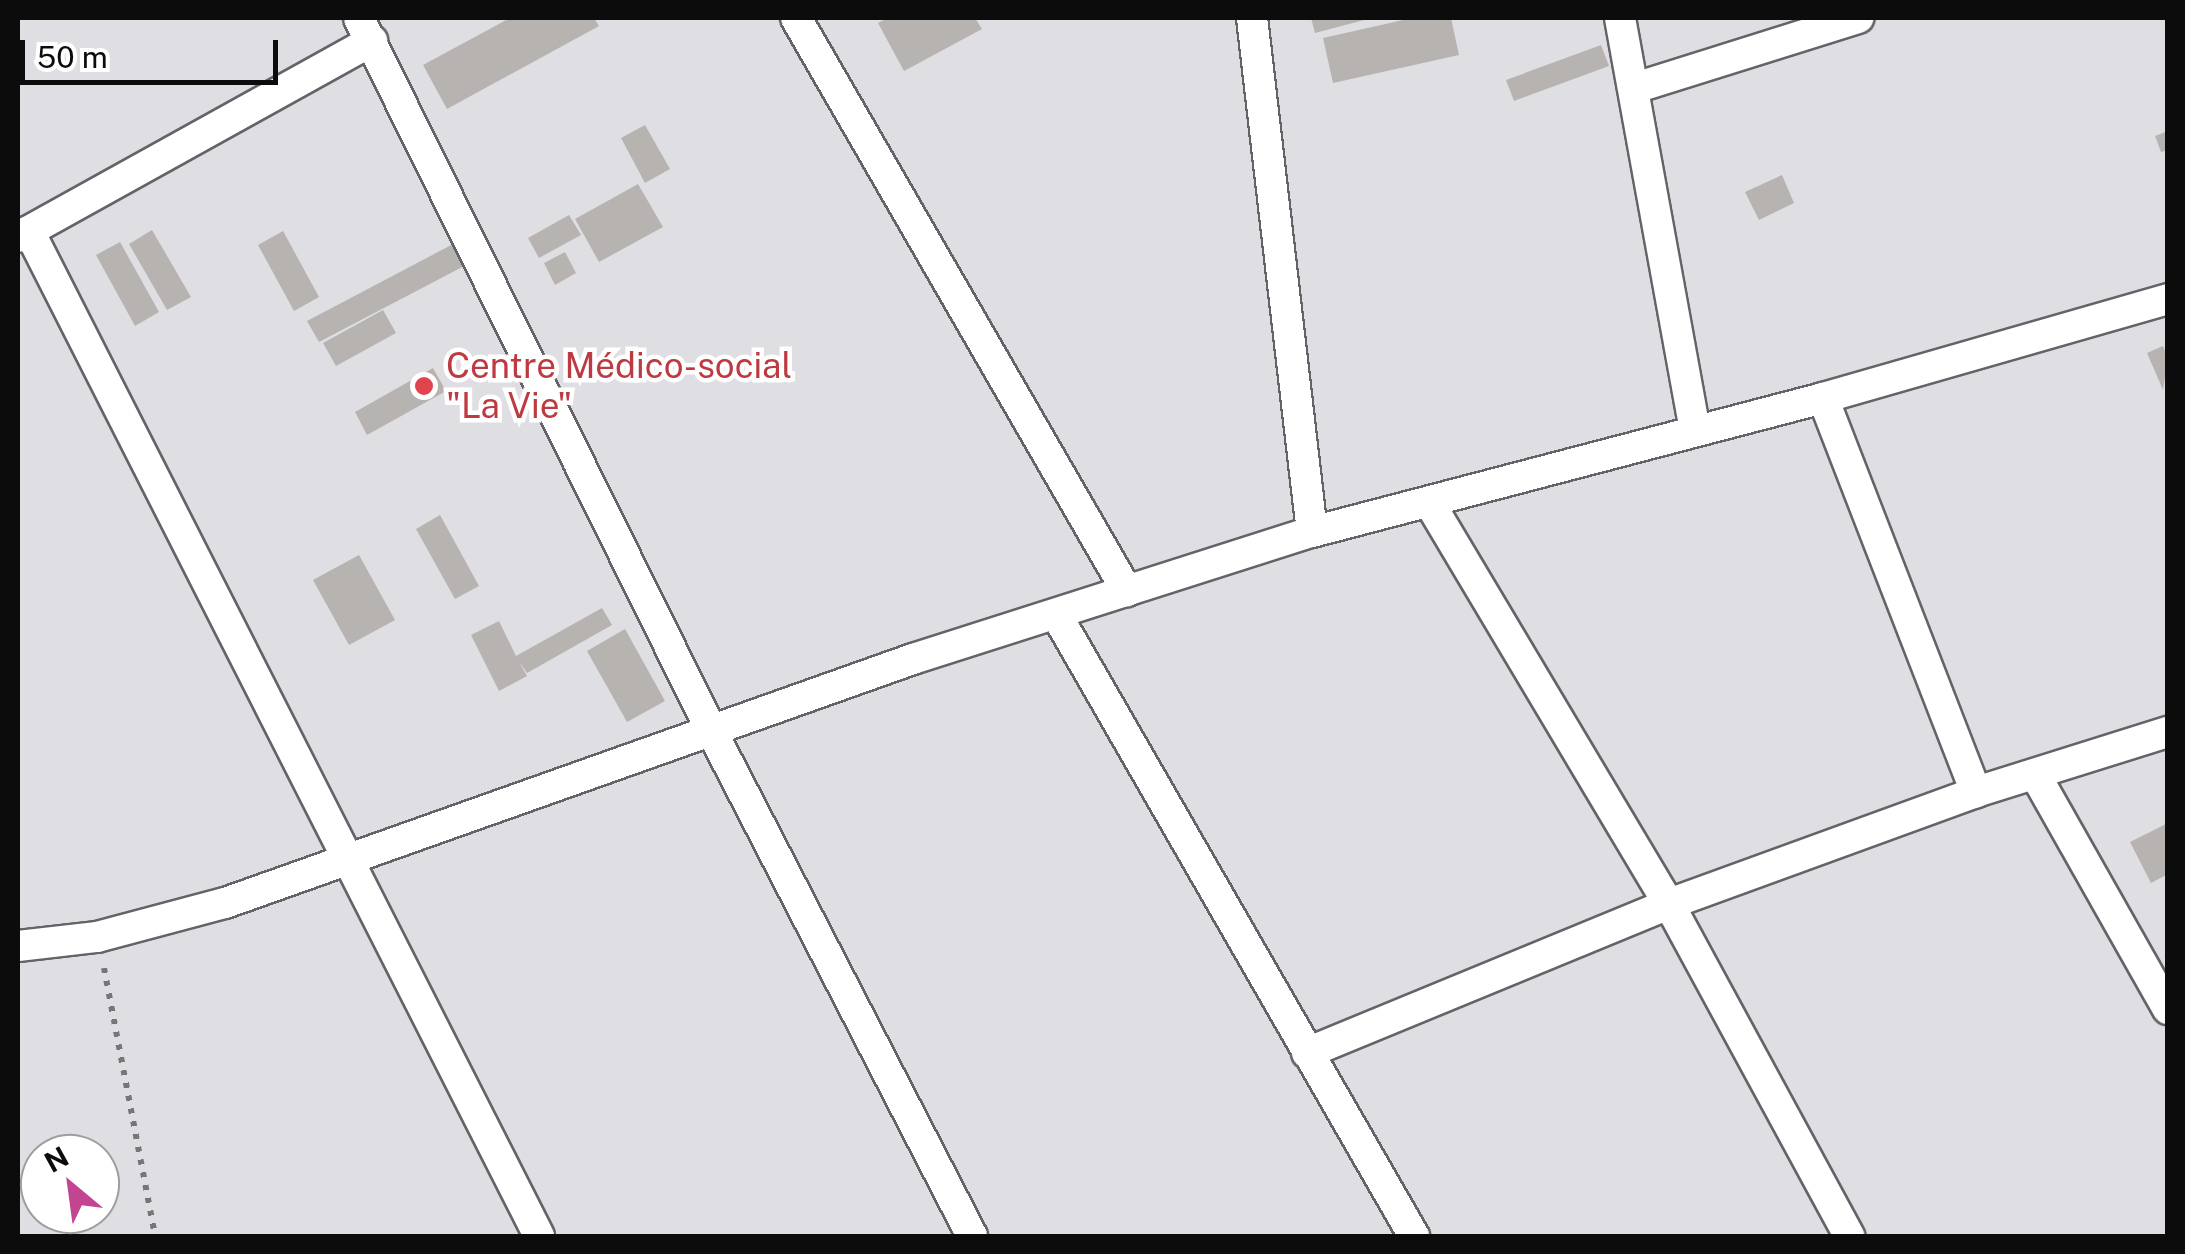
<!DOCTYPE html>
<html>
<head>
<meta charset="utf-8">
<style>
	body { margin:0 }
	#map { position:relative; width:2185px; height:1254px; overflow:hidden; background:#dedee3; font-family:"Public Sans",sans-serif }
	div>[style] { position:absolute }
	[style*='--x'] { left:calc(var(--x)*1px); top:calc(var(--y)*1px); width:calc(var(--w)*1px); rotate:calc(var(--a)*1deg) }
	.building>* { inset:0; background:#b7b3b0 }
	.path>* { height:6px; margin-top:-3px; transform-origin:0; background:repeating-linear-gradient(90deg,#767679 0 5px,transparent 0 13px) }
	.roads { filter:drop-shadow(2px 0 #646368) drop-shadow(-2px 0 #646368) drop-shadow(0 2px #646368) drop-shadow(0 -2px #646368) }
	.street>* { height:30px; margin:-15px; padding:0 15px; transform-origin:15px; border-radius:15px; background:#fff }
	.dots>* { width:28px; height:28px; translate:-50% -50%; box-sizing:border-box; border:5px solid #fff; border-radius:50% }
	span { translate:-50% -50%; white-space:nowrap; text-align:center; line-height:1.15; -webkit-text-stroke:9px #fff; paint-order:stroke }
	.health-label { font-size:35px; color:#be3a42 }
	.left { translate:0 -50%; text-align:left }
	.frame { position:absolute; inset:0; border:20px solid #0c0c0d; pointer-events:none }
	.north { position:absolute; left:20px; top:1134px; width:100px; height:100px; box-sizing:border-box; background:#fff; border:2px solid #9e9e9e; border-radius:50%; rotate:331deg; font-size:28px; font-weight:700; line-height:40px; text-align:center; color:#0c0c0d }
	.north::after { content:''; display:block; margin:auto; width:35px; height:45px; background:#c34491; clip-path:polygon(50% 0,100% 100%,50% 72%,0 100%) }
	.scale { position:absolute; left:20px; top:40px; width:258px; height:45px; box-sizing:border-box; border:5px solid #0c0c0d; border-top:0; padding-left:12px; font-size:30px; line-height:35px; white-space:nowrap; color:#0c0c0d; -webkit-text-stroke:8px #fff; paint-order:stroke }
</style>
</head>
<body>
<div id="map">
	<div class="building">
		<div style="clip-path:polygon(510px 18px,594px 18px,599px 26px,447px 109px,423px 65px)"></div>
		<div style="clip-path:polygon(888px 18px,975px 18px,982px 29px,904px 71px,878px 23px)"></div>
		<div style="clip-path:polygon(1311px 18px,1368px 18px,1368px 19px,1315px 33px)"></div>
		<div style="clip-path:polygon(1412px 18px,1451px 18px,1459px 55px,1333px 83px,1323px 38px)"></div>
		<div style="clip-path:polygon(1601px 45px,1609px 66px,1514px 101px,1506px 80px)"></div>
		<div style="clip-path:polygon(645px 125px,670px 169px,645px 183px,621px 138px)"></div>
		<div style="clip-path:polygon(2168px 131px,2168px 150px,2161px 152px,2155px 136px)"></div>
		<div style="clip-path:polygon(1782px 175px,1794px 203px,1759px 220px,1745px 192px)"></div>
		<div style="clip-path:polygon(638px 184px,663px 227px,599px 262px,575px 219px)"></div>
		<div style="clip-path:polygon(569px 215px,581px 235px,539px 258px,528px 238px)"></div>
		<div style="clip-path:polygon(152px 230px,191px 297px,167px 310px,129px 244px)"></div>
		<div style="clip-path:polygon(283px 231px,319px 297px,294px 311px,258px 245px)"></div>
		<div style="clip-path:polygon(120px 242px,159px 312px,135px 326px,96px 255px)"></div>
		<div style="clip-path:polygon(457px 242px,468px 264px,319px 342px,307px 321px)"></div>
		<div style="clip-path:polygon(565px 252px,576px 273px,555px 285px,544px 263px)"></div>
		<div style="clip-path:polygon(383px 310px,396px 333px,336px 366px,323px 343px)"></div>
		<div style="clip-path:polygon(2163px 346px,2168px 358px,2163px 390px,2147px 353px)"></div>
		<div style="clip-path:polygon(433px 368px,446px 391px,367px 435px,355px 412px)"></div>
		<div style="clip-path:polygon(440px 515px,479px 586px,455px 599px,416px 529px)"></div>
		<div style="clip-path:polygon(359px 555px,395px 620px,349px 645px,313px 580px)"></div>
		<div style="clip-path:polygon(602px 608px,612px 625px,527px 673px,519px 662px,527px 676px,499px 691px,471px 635px,499px 621px,516px 656px)"></div>
		<div style="clip-path:polygon(625px 629px,665px 701px,627px 722px,587px 651px)"></div>
		<div style="clip-path:polygon(2168px 823px,2168px 874px,2151px 883px,2130px 842px)"></div>
	</div>
	<div class="path">
		<div style="--x:104;--y:968;--w:273;--a:79.2"></div>
	</div>
	<div class="roads">
		<div class="street">
			<div style="--x:359;--y:18;--w:794;--a:63.69"></div>
			<div style="--x:711;--y:730;--w:569;--a:62.71"></div>
			<div style="--x:796;--y:18;--w:662;--a:59.99"></div>
			<div style="--x:1252;--y:18;--w:517;--a:83.34"></div>
			<div style="--x:1620;--y:18;--w:418;--a:79.7"></div>
			<div style="--x:1638;--y:87;--w:231;--a:-17.4"></div>
			<div style="--x:29;--y:231;--w:1127;--a:63.09"></div>
			<div style="--x:18;--y:237;--w:405;--a:-29"></div>
			<div style="--x:1823;--y:398;--w:423;--a:68.8"></div>
			<div style="--x:1429;--y:502;--w:468;--a:59.2"></div>
			<div style="--x:1669;--y:904;--w:378;--a:61.5"></div>
			<div style="--x:1056;--y:614;--w:718;--a:60.08"></div>
			<div style="--x:2036;--y:776;--w:268;--a:60.5"></div>
			<div style="--x:18;--y:946;--w:80;--a:-6.5"></div>
			<div style="--x:97;--y:937;--w:132;--a:-14.9"></div>
			<div style="--x:225;--y:903;--w:730;--a:-19.53"></div>
			<div style="--x:913;--y:659;--w:419;--a:-17.7"></div>
			<div style="--x:1312;--y:532;--w:528;--a:-14.69"></div>
			<div style="--x:1823;--y:398;--w:359;--a:-16"></div>
			<div style="--x:1307;--y:1053;--w:391;--a:-22.4"></div>
			<div style="--x:1669;--y:904;--w:327;--a:-20"></div>
			<div style="--x:1976;--y:792;--w:201;--a:-17.4"></div>
		</div>
	</div>
	<div class="dots">
		<div style="left:424px;top:386px;background:#e0444e"></div>
	</div>
	<div class="health-label">
		<span class="left" style="left:446px;top:386px">Centre Médico-social<br>"La Vie"</span>
	</div>
	<div class="frame"></div>
	<div class="north">N</div>
	<div class="scale">50 m</div>
</div>
</body>
</html>
